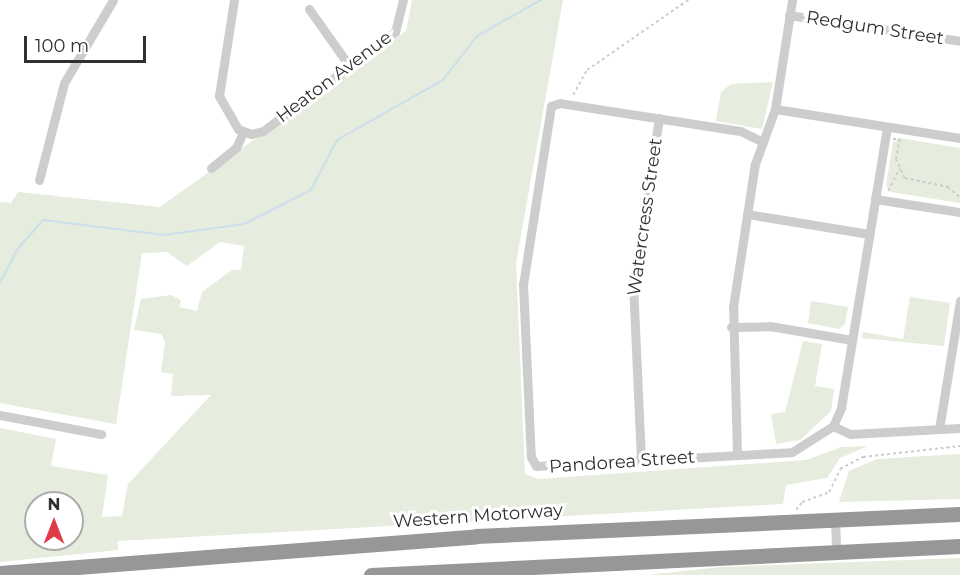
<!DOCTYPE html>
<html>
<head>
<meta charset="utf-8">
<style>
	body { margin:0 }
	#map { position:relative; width:960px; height:575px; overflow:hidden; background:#fff; font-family:Montserrat,sans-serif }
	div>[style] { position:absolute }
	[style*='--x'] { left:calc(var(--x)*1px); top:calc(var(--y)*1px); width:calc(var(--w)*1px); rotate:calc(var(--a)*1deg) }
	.green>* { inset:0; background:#e6ecde }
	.stream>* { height:2px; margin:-1px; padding:0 1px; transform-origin:1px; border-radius:1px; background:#cbdfeb }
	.path>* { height:1.5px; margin-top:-0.75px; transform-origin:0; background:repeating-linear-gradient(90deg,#cdcdcd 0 3px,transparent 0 6px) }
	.minor>* { height:9px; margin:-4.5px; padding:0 4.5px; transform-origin:4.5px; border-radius:4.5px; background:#cdcdcd }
	.highway>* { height:15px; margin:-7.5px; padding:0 7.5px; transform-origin:7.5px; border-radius:7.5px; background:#979797 }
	span { translate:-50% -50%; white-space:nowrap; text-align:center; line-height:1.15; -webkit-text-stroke:6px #fff; paint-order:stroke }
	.street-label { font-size:18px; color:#303030 }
	.north { position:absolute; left:24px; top:491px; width:60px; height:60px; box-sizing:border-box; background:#fff; border:2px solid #acacac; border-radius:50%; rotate:0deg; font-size:16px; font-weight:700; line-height:24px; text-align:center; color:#303030 }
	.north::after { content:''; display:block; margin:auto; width:21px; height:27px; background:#e03948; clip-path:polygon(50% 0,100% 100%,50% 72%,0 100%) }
	.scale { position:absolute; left:24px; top:36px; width:122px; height:27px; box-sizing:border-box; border:3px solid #303030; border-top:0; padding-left:8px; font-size:18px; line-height:21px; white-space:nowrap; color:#303030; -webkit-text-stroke:4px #fff; paint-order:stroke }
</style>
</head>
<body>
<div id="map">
	<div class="green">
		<div style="clip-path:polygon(evenodd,412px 0,563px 0,516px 263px,525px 474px,539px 479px,806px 460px,842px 447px,868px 446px,840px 458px,827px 478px,786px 485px,783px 504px,118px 541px,118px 550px,0 562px,0 428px,56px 439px,51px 466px,108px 475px,102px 517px,122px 516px,128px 484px,211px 395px,171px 396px,173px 374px,161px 372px,165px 342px,161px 334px,134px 330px,141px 299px,171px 295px,181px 300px,179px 307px,197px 311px,202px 292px,232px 270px,241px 270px,244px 246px,220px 242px,187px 266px,167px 252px,142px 253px,116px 424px,0 403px,0 202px,11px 203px,18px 192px,160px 207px,406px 31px,412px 0,36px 503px,72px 503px,72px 539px,36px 539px,36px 503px)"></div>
		<div style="clip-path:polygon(773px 82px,762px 129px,716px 121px,721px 92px,731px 84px)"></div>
		<div style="clip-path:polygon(899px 138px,960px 148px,960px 203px,891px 192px,886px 186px,893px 142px)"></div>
		<div style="clip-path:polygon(910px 297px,950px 303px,944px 346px,862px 338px,863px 332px,903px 339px)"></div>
		<div style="clip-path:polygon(811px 301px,848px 307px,845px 324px,839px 329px,808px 323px)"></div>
		<div style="clip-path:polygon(803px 341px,822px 344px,815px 386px,834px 389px,831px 411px,800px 440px,776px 444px,771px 414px,785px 412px)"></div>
		<div style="clip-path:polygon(960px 454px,960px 499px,839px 502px,849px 471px,877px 459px)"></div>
		<div style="clip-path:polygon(960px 558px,960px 575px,648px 575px,720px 567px)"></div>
	</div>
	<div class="stream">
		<div style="--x:0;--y:283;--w:36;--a:-63"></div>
		<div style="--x:16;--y:251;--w:41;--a:-48.9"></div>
		<div style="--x:43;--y:220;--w:122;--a:7.1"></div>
		<div style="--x:164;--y:235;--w:81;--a:-7.8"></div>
		<div style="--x:244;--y:224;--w:75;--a:-26.9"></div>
		<div style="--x:311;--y:190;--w:56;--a:-62.5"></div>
		<div style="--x:337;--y:140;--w:122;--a:-29.5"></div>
		<div style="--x:443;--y:80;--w:56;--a:-52.3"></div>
		<div style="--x:477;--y:36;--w:73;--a:-29.4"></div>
	</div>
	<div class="path">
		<div style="--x:573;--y:95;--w:29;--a:-61"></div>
		<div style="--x:587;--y:70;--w:123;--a:-34.7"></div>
		<div style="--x:893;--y:139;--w:7;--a:0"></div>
		<div style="--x:900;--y:139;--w:20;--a:101"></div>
		<div style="--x:896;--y:159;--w:21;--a:65"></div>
		<div style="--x:905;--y:178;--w:44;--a:11.8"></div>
		<div style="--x:948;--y:187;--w:16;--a:40"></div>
		<div style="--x:888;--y:191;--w:25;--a:-63"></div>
		<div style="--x:796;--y:510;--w:10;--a:-53"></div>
		<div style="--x:802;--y:502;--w:29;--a:-20"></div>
		<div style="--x:829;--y:492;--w:25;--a:-64"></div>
		<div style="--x:840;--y:469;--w:26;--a:-28"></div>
		<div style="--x:863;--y:457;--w:98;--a:-6.5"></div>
	</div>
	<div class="minor">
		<div style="--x:234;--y:0;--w:97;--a:98.9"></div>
		<div style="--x:219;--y:96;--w:38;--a:60"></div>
		<div style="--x:238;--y:129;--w:14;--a:21"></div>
		<div style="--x:251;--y:134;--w:12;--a:-14"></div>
		<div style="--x:263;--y:131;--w:165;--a:-36.9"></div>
		<div style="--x:395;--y:32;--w:33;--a:-76"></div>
		<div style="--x:309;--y:9;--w:71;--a:54.7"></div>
		<div style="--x:789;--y:15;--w:173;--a:8.6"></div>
		<div style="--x:775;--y:109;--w:187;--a:8.9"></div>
		<div style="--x:763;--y:142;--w:25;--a:-154"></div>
		<div style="--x:740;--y:131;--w:182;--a:-171.2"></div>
		<div style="--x:560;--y:103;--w:9;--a:162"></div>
		<div style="--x:551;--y:106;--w:180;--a:98.9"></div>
		<div style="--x:523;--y:284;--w:173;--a:87.4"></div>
		<div style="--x:531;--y:457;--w:10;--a:61"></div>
		<div style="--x:536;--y:466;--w:256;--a:-3.1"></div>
		<div style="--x:792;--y:452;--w:49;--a:-32.4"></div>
		<div style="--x:833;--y:426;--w:20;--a:-66"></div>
		<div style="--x:841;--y:408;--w:285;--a:-80.7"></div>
		<div style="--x:211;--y:168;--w:32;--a:-39"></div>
		<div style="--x:236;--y:148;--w:17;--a:-66"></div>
		<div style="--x:39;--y:180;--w:100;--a:-75.5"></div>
		<div style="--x:64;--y:83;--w:96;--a:-59.4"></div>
		<div style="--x:875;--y:199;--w:86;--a:8.7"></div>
		<div style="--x:747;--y:214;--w:124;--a:9.3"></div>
		<div style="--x:731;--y:327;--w:39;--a:-1"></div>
		<div style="--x:770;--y:326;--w:83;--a:9.7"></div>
		<div style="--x:0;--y:415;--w:103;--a:10.7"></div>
		<div style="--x:833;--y:426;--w:19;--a:25"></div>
		<div style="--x:850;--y:434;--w:110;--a:-3.1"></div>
		<div style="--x:939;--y:429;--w:130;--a:-80.7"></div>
		<div style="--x:737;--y:455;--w:148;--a:-91.5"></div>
		<div style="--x:733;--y:307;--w:145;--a:-81.3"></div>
		<div style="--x:755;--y:164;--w:59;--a:-70"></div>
		<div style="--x:775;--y:109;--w:110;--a:-81.1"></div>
		<div style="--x:641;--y:460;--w:174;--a:-92.6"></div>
		<div style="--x:633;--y:286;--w:170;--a:-81.2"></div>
		<div style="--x:835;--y:518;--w:32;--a:88"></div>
	</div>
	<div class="highway">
		<div style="--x:0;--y:573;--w:477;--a:-4.4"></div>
		<div style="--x:476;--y:536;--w:484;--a:-2.6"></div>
		<div style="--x:371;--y:575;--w:590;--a:-2.82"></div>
	</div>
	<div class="street-label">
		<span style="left:875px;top:28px;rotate:9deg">Redgum Street</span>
		<span style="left:334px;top:77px;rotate:-37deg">Heaton Avenue</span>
		<span style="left:645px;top:217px;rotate:-82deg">Watercress Street</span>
		<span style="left:622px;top:462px;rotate:-4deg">Pandorea Street</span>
		<span style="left:478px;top:516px;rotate:-4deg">Western Motorway</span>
	</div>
	<div class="north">N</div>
	<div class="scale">100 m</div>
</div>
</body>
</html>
